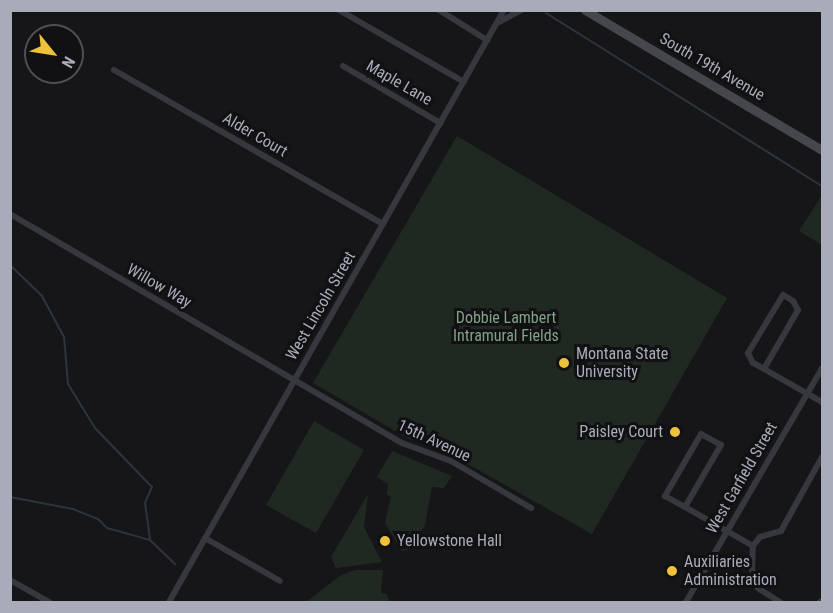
<!DOCTYPE html>
<html>
<head>
<meta charset="utf-8">
<style>
	body { margin:0 }
	#map { position:relative; width:833px; height:613px; overflow:hidden; background:#161618; font-family:"Roboto Condensed",sans-serif }
	div>[style] { position:absolute }
	[style*='--x'] { left:calc(var(--x)*1px); top:calc(var(--y)*1px); width:calc(var(--w)*1px); rotate:calc(var(--a)*1deg) }
	.green>* { inset:0; background:#202822 }
	.stream>* { height:2px; margin:-1px; padding:0 1px; transform-origin:1px; border-radius:1px; background:#2d343c }
	.minor>* { height:6px; margin:-3px; padding:0 3px; transform-origin:3px; border-radius:3px; background:#37383d }
	.secondary>* { height:9px; margin:-4.5px; padding:0 4.5px; transform-origin:4.5px; border-radius:4.5px; background:#45474d }
	.dots>* { width:16px; height:16px; translate:-50% -50%; box-sizing:border-box; border:3px solid #111113; border-radius:50% }
	span { translate:-50% -50%; white-space:nowrap; text-align:center; line-height:1.15; -webkit-text-stroke:6px #111113; paint-order:stroke }
	.street-label { font-size:16px; color:#a9acb8 }
	.park-label { font-size:16px; color:#80a286 }
	.poi-label { font-size:16px; color:#a9acb8 }
	.left { translate:0 -50%; text-align:left }
	.right { translate:-100% -50%; text-align:right }
	.frame { position:absolute; inset:0; border:12px solid #a9acb8; pointer-events:none }
	.north { position:absolute; left:24px; top:24px; width:60px; height:60px; box-sizing:border-box; background:#111113; border:2px solid #4e4f55; border-radius:50%; rotate:120deg; font-size:16px; font-weight:700; line-height:24px; text-align:center; color:#a9acb8 }
	.north::after { content:''; display:block; margin:auto; width:21px; height:27px; background:#edc23a; clip-path:polygon(50% 0,100% 100%,50% 72%,0 100%) }
</style>
</head>
<body>
<div id="map">
	<div class="green">
		<div style="clip-path:polygon(457px 136px,727px 298px,592px 534px,452px 455px,407px 438px,313px 383px)"></div>
		<div style="clip-path:polygon(822px 195px,822px 245px,799px 231px)"></div>
		<div style="clip-path:polygon(314px 421px,364px 450px,316px 533px,266px 505px)"></div>
		<div style="clip-path:polygon(392px 451px,452px 476px,444px 488px,432px 487px,425px 525px,409px 549px,402px 551px,385px 523px,391px 496px,387px 495px,388px 484px,377px 477px)"></div>
		<div style="clip-path:polygon(368px 494px,364px 527px,382px 562px,336px 568px,331px 557px)"></div>
		<div style="clip-path:polygon(356px 570px,383px 570px,381px 593px,387px 594px,389px 602px,306px 602px,341px 575px)"></div>
	</div>
	<div class="stream">
		<div style="--x:546;--y:13;--w:326;--a:32.1"></div>
		<div style="--x:10;--y:265;--w:45;--a:44.1"></div>
		<div style="--x:42;--y:296;--w:47;--a:61.8"></div>
		<div style="--x:64;--y:337;--w:47;--a:85.1"></div>
		<div style="--x:68;--y:384;--w:52;--a:58.5"></div>
		<div style="--x:95;--y:428;--w:82;--a:46"></div>
		<div style="--x:152;--y:487;--w:17;--a:114"></div>
		<div style="--x:145;--y:503;--w:37;--a:82"></div>
		<div style="--x:150;--y:540;--w:35;--a:44"></div>
		<div style="--x:10;--y:497;--w:64;--a:10.8"></div>
		<div style="--x:73;--y:509;--w:27;--a:22"></div>
		<div style="--x:98;--y:519;--w:13;--a:45"></div>
		<div style="--x:107;--y:528;--w:45;--a:15.6"></div>
	</div>
	<div class="minor">
		<div style="--x:339;--y:10;--w:144;--a:29.9"></div>
		<div style="--x:439;--y:10;--w:57;--a:32"></div>
		<div style="--x:497;--y:23;--w:27;--a:-28"></div>
		<div style="--x:343;--y:66;--w:113;--a:30.4"></div>
		<div style="--x:114;--y:70;--w:310;--a:29.8"></div>
		<div style="--x:10;--y:214;--w:454;--a:30.3"></div>
		<div style="--x:402;--y:443;--w:52;--a:20.2"></div>
		<div style="--x:451;--y:461;--w:93;--a:30.4"></div>
		<div style="--x:783;--y:295;--w:12;--a:31"></div>
		<div style="--x:793;--y:301;--w:10;--a:61"></div>
		<div style="--x:798;--y:310;--w:68;--a:120"></div>
		<div style="--x:764;--y:369;--w:13;--a:-151"></div>
		<div style="--x:753;--y:363;--w:11;--a:-117"></div>
		<div style="--x:748;--y:353;--w:68;--a:-58.9"></div>
		<div style="--x:764;--y:369;--w:67;--a:29.6"></div>
		<div style="--x:685;--y:507;--w:72;--a:-59.9"></div>
		<div style="--x:721;--y:445;--w:23;--a:-151"></div>
		<div style="--x:701;--y:434;--w:72;--a:120.1"></div>
		<div style="--x:665;--y:496;--w:23;--a:29"></div>
		<div style="--x:685;--y:507;--w:48;--a:29.7"></div>
		<div style="--x:727;--y:531;--w:30;--a:30"></div>
		<div style="--x:205;--y:538;--w:86;--a:29.8"></div>
		<div style="--x:10;--y:580;--w:45;--a:29.4"></div>
		<div style="--x:169;--y:602;--w:680;--a:-60.5"></div>
		<div style="--x:686;--y:602;--w:271;--a:-59.8"></div>
		<div style="--x:780;--y:602;--w:26;--a:-148"></div>
		<div style="--x:758;--y:588;--w:19;--a:-108"></div>
		<div style="--x:752;--y:570;--w:24;--a:-88"></div>
		<div style="--x:753;--y:546;--w:11;--a:-52"></div>
		<div style="--x:760;--y:537;--w:22;--a:-16"></div>
		<div style="--x:781;--y:531;--w:85;--a:-61"></div>
		<div style="--x:820;--y:602;--w:2;--a:-27"></div>
	</div>
	<div class="secondary">
		<div style="--x:585;--y:10;--w:275;--a:30.6"></div>
	</div>
	<div class="dots">
		<div style="left:564px;top:363px;background:#edc23a"></div>
		<div style="left:675px;top:432px;background:#edc23a"></div>
		<div style="left:385px;top:541px;background:#edc23a"></div>
		<div style="left:672px;top:571px;background:#edc23a"></div>
	</div>
	<div class="street-label">
		<span style="left:712px;top:67px;rotate:30deg">South 19th Avenue</span>
		<span style="left:399px;top:83px;rotate:30deg">Maple Lane</span>
		<span style="left:255px;top:135px;rotate:30deg">Alder Court</span>
		<span style="left:159px;top:286px;rotate:30deg">Willow Way</span>
		<span style="left:321px;top:306px;rotate:-60deg">West Lincoln Street</span>
		<span style="left:434px;top:441px;rotate:25deg">15th Avenue</span>
		<span style="left:742px;top:478px;rotate:-60deg">West Garfield Street</span>
	</div>
	<div class="park-label">
		<span style="left:506px;top:327px">Dobbie Lambert<br>Intramural Fields</span>
	</div>
	<div class="poi-label">
		<span class="left" style="left:576px;top:363px">Montana State<br>University</span>
		<span class="right" style="left:663px;top:432px">Paisley Court</span>
		<span class="left" style="left:397px;top:541px">Yellowstone Hall</span>
		<span class="left" style="left:684px;top:571px">Auxiliaries<br>Administration</span>
	</div>
	<div class="frame"></div>
	<div class="north">N</div>
</div>
</body>
</html>
